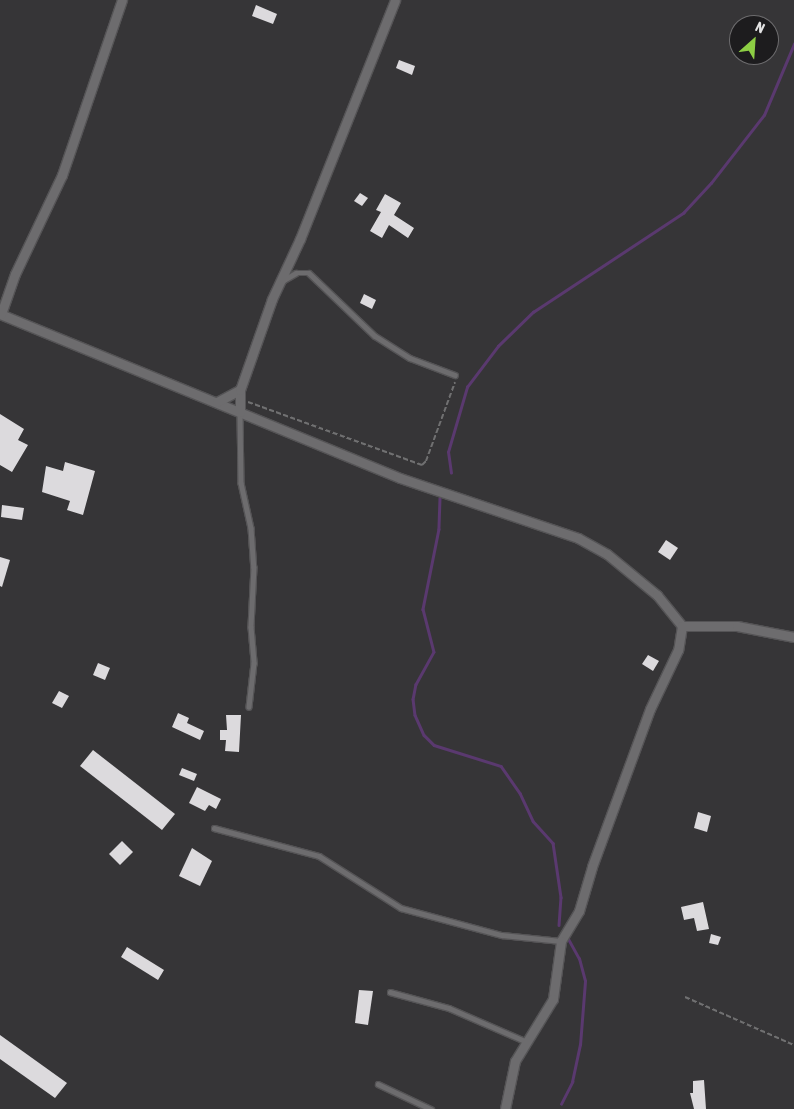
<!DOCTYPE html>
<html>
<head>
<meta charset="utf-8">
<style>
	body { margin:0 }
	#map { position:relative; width:794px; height:1109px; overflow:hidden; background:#363537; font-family:"Asap Condensed",sans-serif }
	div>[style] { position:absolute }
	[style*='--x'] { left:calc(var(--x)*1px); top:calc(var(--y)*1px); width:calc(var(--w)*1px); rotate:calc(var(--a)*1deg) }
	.stream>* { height:2.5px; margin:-1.25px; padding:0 1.25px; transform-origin:1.25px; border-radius:1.25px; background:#5a396f }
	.building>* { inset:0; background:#dcdadd }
	.path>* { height:2px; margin-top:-1px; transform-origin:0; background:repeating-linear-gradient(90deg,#707071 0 5px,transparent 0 7.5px) }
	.roads { filter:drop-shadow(1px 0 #555456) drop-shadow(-1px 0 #555456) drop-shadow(0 1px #555456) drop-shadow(0 -1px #555456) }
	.service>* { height:4.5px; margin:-2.25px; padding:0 2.25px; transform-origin:2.25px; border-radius:2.25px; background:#6d6c6e }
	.minor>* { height:9px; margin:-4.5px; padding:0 4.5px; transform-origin:4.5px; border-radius:4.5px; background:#6d6c6e }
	span { translate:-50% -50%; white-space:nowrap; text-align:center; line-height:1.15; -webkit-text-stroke:5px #1d1c1e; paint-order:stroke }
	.north { position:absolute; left:729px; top:15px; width:50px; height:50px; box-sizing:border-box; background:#1d1c1e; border:1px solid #6d6c6e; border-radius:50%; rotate:26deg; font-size:14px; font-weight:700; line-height:20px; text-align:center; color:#e4e4e5 }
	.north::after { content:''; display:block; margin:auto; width:18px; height:22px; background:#8dce44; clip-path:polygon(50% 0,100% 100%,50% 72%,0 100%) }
</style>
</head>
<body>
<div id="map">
	<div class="stream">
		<div style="--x:451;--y:473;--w:21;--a:-98"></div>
		<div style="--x:448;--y:452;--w:68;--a:-73.7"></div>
		<div style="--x:467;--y:387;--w:51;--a:-52.9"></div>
		<div style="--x:498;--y:346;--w:49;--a:-44.2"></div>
		<div style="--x:533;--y:312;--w:180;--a:-33.4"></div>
		<div style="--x:683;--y:213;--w:41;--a:-47"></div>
		<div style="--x:711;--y:183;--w:86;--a:-52.1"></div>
		<div style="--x:764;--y:115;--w:77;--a:-67.1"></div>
		<div style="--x:440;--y:498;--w:31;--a:92"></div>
		<div style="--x:439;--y:529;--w:82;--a:101.3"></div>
		<div style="--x:423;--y:609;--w:44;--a:75.7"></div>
		<div style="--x:434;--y:652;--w:37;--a:119"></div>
		<div style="--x:416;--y:684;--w:15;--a:101"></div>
		<div style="--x:413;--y:699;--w:16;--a:83"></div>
		<div style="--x:415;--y:715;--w:22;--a:66"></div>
		<div style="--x:424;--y:735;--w:14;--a:45"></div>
		<div style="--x:434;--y:745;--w:70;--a:17.4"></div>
		<div style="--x:501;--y:766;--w:33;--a:55"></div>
		<div style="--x:520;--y:793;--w:31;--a:65"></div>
		<div style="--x:533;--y:821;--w:30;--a:48"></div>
		<div style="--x:553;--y:843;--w:55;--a:81.6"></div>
		<div style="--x:561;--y:897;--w:28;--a:94"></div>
		<div style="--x:561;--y:1104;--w:25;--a:-63"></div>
		<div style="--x:572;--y:1082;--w:38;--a:-78"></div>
		<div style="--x:580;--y:1045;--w:64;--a:-85.5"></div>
		<div style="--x:585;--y:981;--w:23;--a:-105"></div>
		<div style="--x:579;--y:959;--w:25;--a:-119"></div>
	</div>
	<div class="building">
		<div style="clip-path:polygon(256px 5px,277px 14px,273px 24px,252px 16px)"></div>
		<div style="clip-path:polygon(399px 60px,415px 66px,412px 75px,396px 68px)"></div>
		<div style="clip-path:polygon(360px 193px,368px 198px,362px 206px,354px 201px)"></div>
		<div style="clip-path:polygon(385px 194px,401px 203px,394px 215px,414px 228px,408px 238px,389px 225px,382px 238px,370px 231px,381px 212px,376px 210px)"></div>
		<div style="clip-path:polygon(364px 294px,376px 300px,372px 309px,360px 303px)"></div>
		<div style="clip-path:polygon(0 414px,24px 429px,18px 440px,28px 445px,12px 472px,0 465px)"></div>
		<div style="clip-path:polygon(65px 462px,95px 471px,83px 515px,67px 510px,70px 501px,42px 492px,46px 466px,63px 471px)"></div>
		<div style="clip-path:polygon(2px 505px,24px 508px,22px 520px,1px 517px)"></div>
		<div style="clip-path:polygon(666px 540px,678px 548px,670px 560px,658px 552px)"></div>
		<div style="clip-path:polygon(0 557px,10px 560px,2px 587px,0 586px)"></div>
		<div style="clip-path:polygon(648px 655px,659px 661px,653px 671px,642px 664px)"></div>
		<div style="clip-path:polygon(98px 663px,110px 668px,105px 680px,93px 675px)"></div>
		<div style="clip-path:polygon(59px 691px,69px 696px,62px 708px,52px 703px)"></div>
		<div style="clip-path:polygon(178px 713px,189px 718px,187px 723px,204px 731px,200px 740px,172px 727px)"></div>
		<div style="clip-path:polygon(226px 715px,241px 715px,239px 752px,225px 751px,226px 740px,220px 740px,220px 730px,227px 730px)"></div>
		<div style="clip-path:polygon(93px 750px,175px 814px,162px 830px,80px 766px)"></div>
		<div style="clip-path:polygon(182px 768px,197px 774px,194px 781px,179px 775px)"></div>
		<div style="clip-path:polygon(197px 787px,221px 799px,216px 809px,209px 805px,205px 811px,189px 803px)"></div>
		<div style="clip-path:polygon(698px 812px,711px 816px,707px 832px,694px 828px)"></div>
		<div style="clip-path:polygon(122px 841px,133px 852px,120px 865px,109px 854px)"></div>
		<div style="clip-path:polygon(192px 848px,212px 861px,200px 886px,179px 876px)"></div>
		<div style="clip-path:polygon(703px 902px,709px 929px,697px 931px,694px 918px,684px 920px,681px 907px)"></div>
		<div style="clip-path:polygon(711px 934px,721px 937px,718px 945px,709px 943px)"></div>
		<div style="clip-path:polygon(127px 947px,164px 970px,158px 980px,121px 957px)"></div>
		<div style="clip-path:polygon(359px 990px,373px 991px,368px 1025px,355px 1023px)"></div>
		<div style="clip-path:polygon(0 1035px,67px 1083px,55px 1098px,0 1059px)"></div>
		<div style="clip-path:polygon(704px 1080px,706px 1109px,694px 1109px,690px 1093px,693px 1093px,693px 1081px)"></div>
	</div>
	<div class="path">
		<div style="--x:248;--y:402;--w:185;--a:19.9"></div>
		<div style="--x:422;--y:465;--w:6;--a:-45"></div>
		<div style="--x:426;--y:461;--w:84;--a:-69.8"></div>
		<div style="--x:685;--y:997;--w:119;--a:23.8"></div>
	</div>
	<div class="roads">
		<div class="service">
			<div style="--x:282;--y:281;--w:16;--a:-30"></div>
			<div style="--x:296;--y:273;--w:13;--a:0"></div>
			<div style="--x:309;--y:273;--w:91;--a:43.7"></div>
			<div style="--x:375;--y:336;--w:41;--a:32.2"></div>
			<div style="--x:410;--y:358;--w:48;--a:20.7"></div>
			<div style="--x:240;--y:413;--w:70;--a:89.2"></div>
			<div style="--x:241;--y:483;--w:46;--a:77.5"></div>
			<div style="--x:251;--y:528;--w:39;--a:86"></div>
			<div style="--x:254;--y:567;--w:60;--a:92.9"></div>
			<div style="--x:251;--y:627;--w:36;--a:85"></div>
			<div style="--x:254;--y:663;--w:44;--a:96.5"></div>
			<div style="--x:214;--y:828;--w:109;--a:14.9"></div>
			<div style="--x:319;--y:856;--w:97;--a:32.4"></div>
			<div style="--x:401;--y:908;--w:105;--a:15"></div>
			<div style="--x:502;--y:935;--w:59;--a:5.8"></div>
			<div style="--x:390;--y:992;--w:61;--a:15.2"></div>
			<div style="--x:449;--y:1008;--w:83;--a:23.5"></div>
			<div style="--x:378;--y:1084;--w:59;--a:25.3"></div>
		</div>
		<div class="minor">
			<div style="--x:0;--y:314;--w:432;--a:22.3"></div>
			<div style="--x:400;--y:478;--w:188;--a:18.6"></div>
			<div style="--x:578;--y:538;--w:33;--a:29"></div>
			<div style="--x:607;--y:554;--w:65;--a:39.4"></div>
			<div style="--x:657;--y:595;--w:40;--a:51"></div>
			<div style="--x:682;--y:626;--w:24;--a:99"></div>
			<div style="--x:678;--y:650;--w:65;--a:115.4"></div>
			<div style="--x:650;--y:709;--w:168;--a:110.2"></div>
			<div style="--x:592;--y:867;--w:46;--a:106.5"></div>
			<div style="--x:579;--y:911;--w:35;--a:121"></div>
			<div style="--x:561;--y:941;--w:59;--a:97.9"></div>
			<div style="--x:553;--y:999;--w:73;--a:121.5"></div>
			<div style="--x:515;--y:1061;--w:49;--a:101.8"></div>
			<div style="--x:1;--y:314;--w:42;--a:-70.7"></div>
			<div style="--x:15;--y:274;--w:110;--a:-64.6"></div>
			<div style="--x:62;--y:175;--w:185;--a:-71.1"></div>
			<div style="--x:217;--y:402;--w:26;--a:-28"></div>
			<div style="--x:240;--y:412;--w:22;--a:-90"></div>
			<div style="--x:240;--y:390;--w:96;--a:-70.6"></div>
			<div style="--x:272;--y:299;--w:66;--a:-65"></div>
			<div style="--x:300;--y:239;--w:257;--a:-68.3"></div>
			<div style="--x:682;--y:626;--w:55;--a:0"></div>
			<div style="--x:737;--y:626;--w:58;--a:10.9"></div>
		</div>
	</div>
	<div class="north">N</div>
</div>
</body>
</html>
